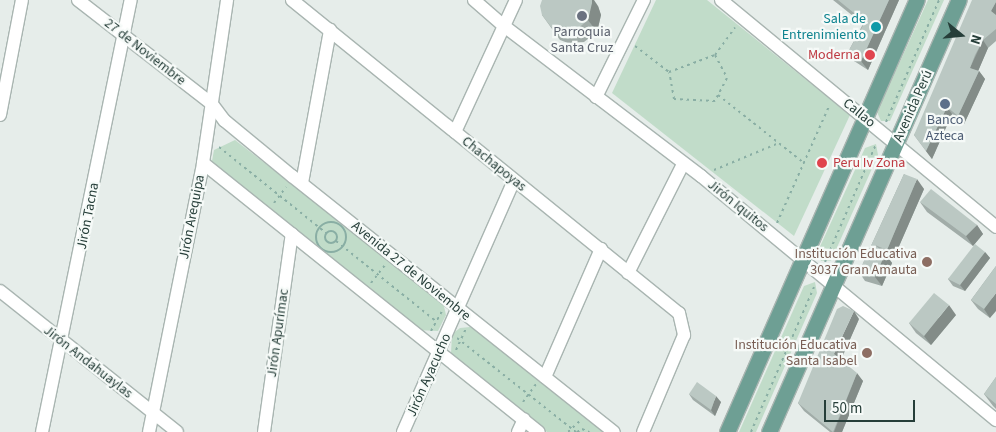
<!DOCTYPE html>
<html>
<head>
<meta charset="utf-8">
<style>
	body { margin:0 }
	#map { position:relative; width:996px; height:432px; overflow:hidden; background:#e6edea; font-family:"Source Sans 3",sans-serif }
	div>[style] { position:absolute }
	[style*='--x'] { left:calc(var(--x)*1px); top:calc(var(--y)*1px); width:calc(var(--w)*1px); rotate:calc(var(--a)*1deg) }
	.green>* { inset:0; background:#c1dcc9 }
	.path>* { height:2px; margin-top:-1px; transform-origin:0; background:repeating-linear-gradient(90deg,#89aea4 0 2.5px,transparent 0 6.5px) }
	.path>.ring { margin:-1px; padding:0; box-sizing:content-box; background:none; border:2px solid #89aea4; border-radius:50% }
	.roads { filter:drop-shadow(1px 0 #a9b5b1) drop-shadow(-1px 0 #a9b5b1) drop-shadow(0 1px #a9b5b1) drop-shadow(0 -1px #a9b5b1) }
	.minor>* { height:12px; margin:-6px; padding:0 6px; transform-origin:6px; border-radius:6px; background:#fff }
	.major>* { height:15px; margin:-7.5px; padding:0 7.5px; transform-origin:7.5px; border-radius:7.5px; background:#6e9f94 }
	.wall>* { inset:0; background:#a1aca8 }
	.shaded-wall>* { inset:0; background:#838c88 }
	.building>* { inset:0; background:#bbc8c3 }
	.dots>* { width:14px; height:14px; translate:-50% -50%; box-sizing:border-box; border:2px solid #f6faf8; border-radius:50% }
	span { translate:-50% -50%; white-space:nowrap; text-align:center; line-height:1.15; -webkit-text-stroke:4.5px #f6faf8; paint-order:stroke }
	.culture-label { font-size:14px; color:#0d838f }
	.right { translate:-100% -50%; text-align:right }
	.worship-label { font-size:14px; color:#5b616d }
	.street-label { font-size:14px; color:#263e39 }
	.health-label { font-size:14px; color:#be3a42 }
	.left { translate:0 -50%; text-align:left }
	.service-label { font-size:14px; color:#4e5e75 }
	.education-label { font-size:14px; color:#785e54 }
	.north { position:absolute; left:936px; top:10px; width:50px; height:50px; -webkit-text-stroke:4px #f6faf8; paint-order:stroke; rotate:107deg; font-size:14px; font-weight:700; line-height:20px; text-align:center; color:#263e39 }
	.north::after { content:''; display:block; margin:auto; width:18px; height:22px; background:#263e39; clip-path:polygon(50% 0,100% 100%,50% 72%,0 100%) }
	.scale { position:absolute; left:824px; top:400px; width:91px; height:22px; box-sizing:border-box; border:2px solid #263e39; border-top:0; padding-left:6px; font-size:15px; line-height:18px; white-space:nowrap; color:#263e39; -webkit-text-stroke:4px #f6faf8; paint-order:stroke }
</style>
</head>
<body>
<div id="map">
	<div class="green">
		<div style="clip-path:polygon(656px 0,707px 0,850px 115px,794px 236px,612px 93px)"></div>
		<div style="clip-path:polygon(928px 0,944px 0,890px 121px,881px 121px,877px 112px)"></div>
		<div style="clip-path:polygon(235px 140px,443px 302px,446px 315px,438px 331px,417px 330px,218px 170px,212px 161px,214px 150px)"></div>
		<div style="clip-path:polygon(876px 144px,878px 155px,831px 261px,821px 261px,817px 253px,865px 148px)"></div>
		<div style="clip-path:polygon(815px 282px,817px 293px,756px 432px,739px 432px,804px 286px)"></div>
		<div style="clip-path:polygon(470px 327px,479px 330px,606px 432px,547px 432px,456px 359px,451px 353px,452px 334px,460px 328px)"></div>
	</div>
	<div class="path">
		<div style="--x:635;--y:46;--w:43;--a:37.4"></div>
		<div style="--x:715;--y:55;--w:26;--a:62"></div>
		<div style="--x:727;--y:78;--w:26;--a:118"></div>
		<div style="--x:715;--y:101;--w:41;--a:-177.2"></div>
		<div style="--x:674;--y:99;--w:27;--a:-100"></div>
		<div style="--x:669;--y:72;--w:49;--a:-20.3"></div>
		<div style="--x:715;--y:55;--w:34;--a:-54"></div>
		<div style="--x:718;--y:95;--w:110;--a:38.3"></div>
		<div style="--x:886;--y:122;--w:133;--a:-66.5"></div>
		<div style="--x:219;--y:147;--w:137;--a:38.8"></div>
		<div style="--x:714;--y:170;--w:70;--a:-22.6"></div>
		<div style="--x:274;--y:203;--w:20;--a:-53"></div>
		<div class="ring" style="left:316px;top:222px;width:28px;height:28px"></div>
		<div style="--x:777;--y:223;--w:128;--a:-66"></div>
		<div class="ring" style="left:325px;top:231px;width:10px;height:10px"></div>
		<div style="--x:336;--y:241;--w:129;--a:38.7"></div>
		<div style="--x:825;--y:262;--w:129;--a:-66.6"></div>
		<div style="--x:371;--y:283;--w:23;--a:-52"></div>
		<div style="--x:431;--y:331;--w:23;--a:-61"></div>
		<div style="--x:457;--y:338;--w:152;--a:38.3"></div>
		<div style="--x:456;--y:350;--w:23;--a:-65"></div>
		<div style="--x:523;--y:402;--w:22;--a:-54"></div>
		<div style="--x:568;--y:432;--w:16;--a:-43"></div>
		<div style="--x:577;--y:432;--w:6;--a:-31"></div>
		<div style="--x:582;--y:429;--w:8;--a:23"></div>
		<div style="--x:751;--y:432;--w:158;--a:-66.5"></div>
	</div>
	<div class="roads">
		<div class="minor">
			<div style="--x:78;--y:0;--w:170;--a:37.8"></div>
			<div style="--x:212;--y:104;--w:21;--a:53"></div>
			<div style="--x:225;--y:121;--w:87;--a:39.4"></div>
			<div style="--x:292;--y:176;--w:411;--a:38.5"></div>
			<div style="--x:292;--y:0;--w:498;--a:39"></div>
			<div style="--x:679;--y:313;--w:23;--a:77"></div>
			<div style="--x:684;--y:335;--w:105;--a:112.9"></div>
			<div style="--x:474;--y:0;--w:40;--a:41"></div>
			<div style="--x:504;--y:26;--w:248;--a:37.3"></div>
			<div style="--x:701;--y:176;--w:383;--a:39.6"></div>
			<div style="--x:721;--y:0;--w:357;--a:39.5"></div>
			<div style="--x:596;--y:97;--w:108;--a:-63.7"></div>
			<div style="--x:0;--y:115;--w:117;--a:-79.2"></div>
			<div style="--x:455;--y:132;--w:145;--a:-65.2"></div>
			<div style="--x:203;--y:163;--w:430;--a:38.7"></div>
			<div style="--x:302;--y:183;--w:156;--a:-79.6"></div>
			<div style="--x:628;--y:273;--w:122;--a:-63.2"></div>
			<div style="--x:0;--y:291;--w:226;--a:38.5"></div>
			<div style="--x:545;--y:377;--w:140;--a:-66.4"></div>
			<div style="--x:42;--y:432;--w:441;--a:-78.4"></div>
			<div style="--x:149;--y:432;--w:274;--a:-78.6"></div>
			<div style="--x:203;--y:163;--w:165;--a:-81.6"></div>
			<div style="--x:264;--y:432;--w:200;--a:-82"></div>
			<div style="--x:403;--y:432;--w:275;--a:-66.2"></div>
			<div style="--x:518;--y:432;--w:14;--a:-65"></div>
		</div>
		<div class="major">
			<div style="--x:727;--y:432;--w:472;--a:-66.3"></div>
			<div style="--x:769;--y:432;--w:472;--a:-66.3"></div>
		</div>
	</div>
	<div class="wall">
		<div style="clip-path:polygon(833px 0,899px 0,868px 70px,854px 61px,848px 52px,863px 24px)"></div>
		<div style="clip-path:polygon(996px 0,996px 41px,988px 48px,978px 71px,979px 71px,985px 79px,964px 124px,952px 114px,932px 159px,914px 135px)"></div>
		<div style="clip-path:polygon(598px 6px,601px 15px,597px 32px,584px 42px,568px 43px,560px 40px,542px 15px)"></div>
		<div style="clip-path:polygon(904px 174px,924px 189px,893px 260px,888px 257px,892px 263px,882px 286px,865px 281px,859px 272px)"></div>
		<div style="clip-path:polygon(920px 202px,977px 225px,983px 234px,973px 246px,927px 212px)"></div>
		<div style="clip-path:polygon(985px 252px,990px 258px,965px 291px,953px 286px,948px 279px)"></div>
		<div style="clip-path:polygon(996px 266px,990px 318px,978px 309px,971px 300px)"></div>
		<div style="clip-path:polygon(956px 315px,931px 345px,916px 333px,909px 323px)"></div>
		<div style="clip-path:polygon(859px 319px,841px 359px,863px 381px,842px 432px,830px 432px,804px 411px,798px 403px)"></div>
		<div style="clip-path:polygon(996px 377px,996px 409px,993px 406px,984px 394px)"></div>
		<div style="clip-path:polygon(689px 394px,721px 402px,715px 416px,693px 400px)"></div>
	</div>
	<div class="shaded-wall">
		<div style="clip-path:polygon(592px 0,594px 0,598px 6px,601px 15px,597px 32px,588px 20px)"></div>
		<div style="clip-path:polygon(889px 0,899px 0,868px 70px,861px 61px)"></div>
		<div style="clip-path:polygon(996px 2px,996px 18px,991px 11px)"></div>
		<div style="clip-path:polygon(983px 40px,988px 48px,976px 76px,970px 68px)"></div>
		<div style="clip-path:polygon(979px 71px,985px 79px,964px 124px,958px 116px)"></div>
		<div style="clip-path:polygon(947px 107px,952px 114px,932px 159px,926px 151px)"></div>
		<div style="clip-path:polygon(917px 179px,924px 189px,893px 260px,887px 250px)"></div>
		<div style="clip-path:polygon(977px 225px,983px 234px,973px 246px,966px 236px)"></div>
		<div style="clip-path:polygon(985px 252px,990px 258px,965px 291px,960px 285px)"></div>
		<div style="clip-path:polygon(885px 254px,892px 263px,882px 286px,875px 277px)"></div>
		<div style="clip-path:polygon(996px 293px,996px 311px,990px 318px,984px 309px)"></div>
		<div style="clip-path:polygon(949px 305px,956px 315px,931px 345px,924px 336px)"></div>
		<div style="clip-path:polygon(854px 311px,859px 319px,840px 362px,834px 354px)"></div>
		<div style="clip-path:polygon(857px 373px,863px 381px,842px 432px,834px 432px)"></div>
		<div style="clip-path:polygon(716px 396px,721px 402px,715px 416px,711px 410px)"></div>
	</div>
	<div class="building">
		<div style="clip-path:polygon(542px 0,592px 0,592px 3px,588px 20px,576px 30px,560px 31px,552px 28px,542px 15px,540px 6px)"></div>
		<div style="clip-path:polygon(838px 0,889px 0,861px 61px,848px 52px,865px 22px)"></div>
		<div style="clip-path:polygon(972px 0,996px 0,996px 2px,991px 11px,996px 15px,996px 29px,983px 40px,975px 55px,970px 68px,979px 71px,958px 116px,947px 107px,926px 151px,914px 135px)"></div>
		<div style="clip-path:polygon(904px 174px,917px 179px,887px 250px,875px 245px,885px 254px,875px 277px,859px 272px)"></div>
		<div style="clip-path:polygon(931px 189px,977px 225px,966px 236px,920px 202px)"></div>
		<div style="clip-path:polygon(975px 244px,985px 252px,960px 285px,948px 279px)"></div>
		<div style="clip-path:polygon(996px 266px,996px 293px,984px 309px,971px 300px)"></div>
		<div style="clip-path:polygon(934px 293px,949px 305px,924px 336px,909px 323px)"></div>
		<div style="clip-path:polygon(843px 306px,854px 311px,834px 354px,857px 373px,833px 432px,798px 403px,837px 309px)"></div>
		<div style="clip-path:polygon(996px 377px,996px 404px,984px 394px)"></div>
		<div style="clip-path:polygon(697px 382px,716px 396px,711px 410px,689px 394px)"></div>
	</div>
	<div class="dots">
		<div style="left:582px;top:16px;background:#6b7280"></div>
		<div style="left:876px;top:27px;background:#0f9aa8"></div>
		<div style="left:870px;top:55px;background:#e0444e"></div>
		<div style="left:945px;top:104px;background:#5c6f8a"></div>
		<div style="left:822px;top:163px;background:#e0444e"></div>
		<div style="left:927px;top:262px;background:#8d6e63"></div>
		<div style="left:867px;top:353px;background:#8d6e63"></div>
	</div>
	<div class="culture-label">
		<span class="right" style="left:866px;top:27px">Sala de<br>Entrenimiento</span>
	</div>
	<div class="worship-label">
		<span style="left:582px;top:40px">Parroquia<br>Santa Cruz</span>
	</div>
	<div class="street-label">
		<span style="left:145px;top:52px;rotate:38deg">27 de Noviembre</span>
		<span style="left:913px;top:106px;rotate:-66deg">Avenida Perú</span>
		<span style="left:859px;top:113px;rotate:39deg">Callao</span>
		<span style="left:494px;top:164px;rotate:39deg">Chachapoyas</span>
		<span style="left:738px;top:206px;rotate:39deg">Jirón Iquitos</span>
		<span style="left:88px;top:216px;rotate:-79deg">Jirón Tacna</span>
		<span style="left:192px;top:217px;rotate:-79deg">Jirón Arequipa</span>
		<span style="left:411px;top:271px;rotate:39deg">Avenida 27 de Noviembre</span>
		<span style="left:278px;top:333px;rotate:-82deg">Jirón Apurímac</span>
		<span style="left:88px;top:362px;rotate:38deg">Jirón Andahuaylas</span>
		<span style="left:429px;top:375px;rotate:-66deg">Jirón Ayacucho</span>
	</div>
	<div class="health-label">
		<span class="right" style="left:860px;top:55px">Moderna</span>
		<span class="left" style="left:833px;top:163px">Peru Iv Zona</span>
	</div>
	<div class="service-label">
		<span style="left:945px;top:128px">Banco<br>Azteca</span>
	</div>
	<div class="education-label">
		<span class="right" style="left:917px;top:262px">Institución Educativa<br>3037 Gran Amauta</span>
		<span class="right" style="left:857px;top:353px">Institución Educativa<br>Santa Isabel</span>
	</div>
	<div class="north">N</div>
	<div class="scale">50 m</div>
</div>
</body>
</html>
